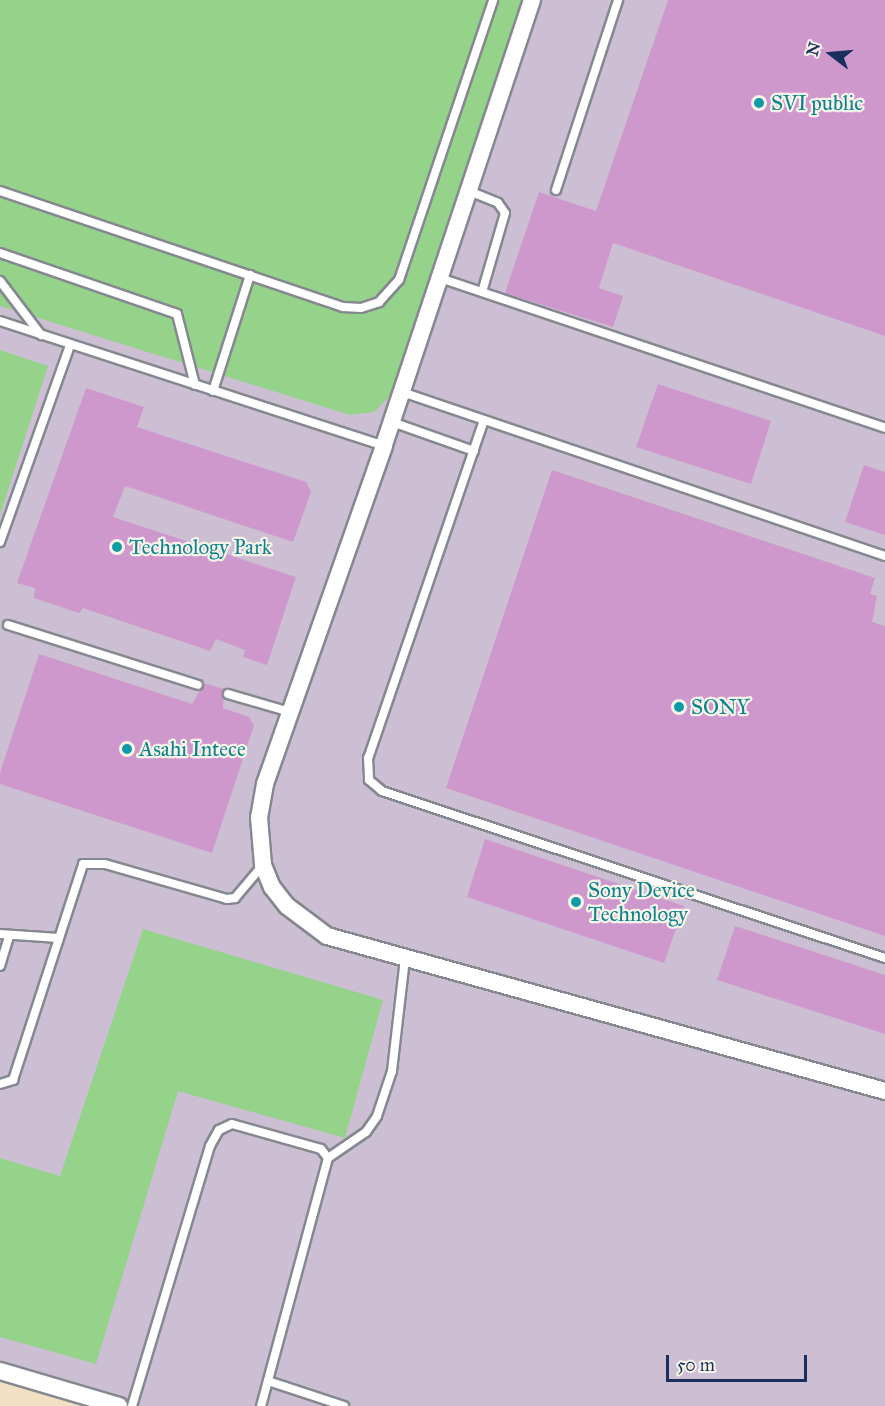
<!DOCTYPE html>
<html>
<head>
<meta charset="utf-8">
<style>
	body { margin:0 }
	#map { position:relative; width:885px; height:1406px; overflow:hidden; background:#f1e0c3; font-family:"IM FELL Great Primer",serif }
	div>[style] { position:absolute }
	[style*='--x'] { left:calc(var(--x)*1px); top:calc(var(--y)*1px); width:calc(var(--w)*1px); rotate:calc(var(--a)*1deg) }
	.industrial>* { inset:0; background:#ccbfd4 }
	.green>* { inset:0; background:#94d389 }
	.building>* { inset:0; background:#cf98cd }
	.roads { filter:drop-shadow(2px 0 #868890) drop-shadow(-2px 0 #868890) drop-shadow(0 2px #868890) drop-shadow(0 -2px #868890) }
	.lane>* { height:8px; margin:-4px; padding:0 4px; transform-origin:4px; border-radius:4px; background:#fff }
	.street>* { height:16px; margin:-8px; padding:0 8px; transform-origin:8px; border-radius:8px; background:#fff }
	.dots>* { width:16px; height:16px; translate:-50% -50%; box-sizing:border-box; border:3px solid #f7f3e8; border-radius:50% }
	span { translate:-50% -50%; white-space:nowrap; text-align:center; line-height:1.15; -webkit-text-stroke:4.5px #f7f3e8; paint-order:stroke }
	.culture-label { font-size:21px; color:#0d838f }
	.left { translate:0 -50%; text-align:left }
	.north { position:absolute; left:801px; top:24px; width:60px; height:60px; -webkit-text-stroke:4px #f7f3e8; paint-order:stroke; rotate:286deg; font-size:16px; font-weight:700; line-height:24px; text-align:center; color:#1b2f5e }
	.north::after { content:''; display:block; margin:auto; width:21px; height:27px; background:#1b2f5e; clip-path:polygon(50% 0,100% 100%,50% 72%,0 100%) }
	.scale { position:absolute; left:666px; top:1355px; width:141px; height:27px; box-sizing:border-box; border:3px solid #1b2f5e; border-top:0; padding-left:8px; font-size:18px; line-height:21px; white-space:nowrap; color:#1b2f5e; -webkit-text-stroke:4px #f7f3e8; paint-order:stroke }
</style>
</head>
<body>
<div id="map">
	<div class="industrial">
		<div style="clip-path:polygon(0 0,885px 0,885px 1406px,94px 1406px,0 1378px)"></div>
	</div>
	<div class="green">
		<div style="clip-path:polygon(0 0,523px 0,391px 395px,374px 412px,350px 415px,0 306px)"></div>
		<div style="clip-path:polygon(0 350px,48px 366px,0 515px)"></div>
		<div style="clip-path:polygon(143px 929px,383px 1000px,345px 1138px,178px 1091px,96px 1364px,0 1337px,0 1158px,60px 1176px)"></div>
	</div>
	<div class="building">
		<div style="clip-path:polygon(668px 0,885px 0,885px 336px,613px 243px,599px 288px,623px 296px,613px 327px,505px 293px,539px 192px,596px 211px)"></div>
		<div style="clip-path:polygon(658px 384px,771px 421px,751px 484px,636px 447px)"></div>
		<div style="clip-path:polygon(86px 388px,144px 407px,137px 427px,306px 482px,311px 492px,293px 542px,125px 486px,113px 517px,296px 577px,267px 665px,243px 657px,245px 650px,216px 639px,210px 651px,83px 608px,79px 613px,34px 598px,35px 588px,17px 583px)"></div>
		<div style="clip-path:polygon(864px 465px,885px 472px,885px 535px,845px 522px)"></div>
		<div style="clip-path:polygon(552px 470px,875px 578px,870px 594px,877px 596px,872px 622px,885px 626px,885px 936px,446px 788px)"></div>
		<div style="clip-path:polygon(39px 654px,192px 704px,204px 683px,224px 689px,223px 708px,249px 717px,254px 725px,212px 853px,0 784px,0 773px)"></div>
		<div style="clip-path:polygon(485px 839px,684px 906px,664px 963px,467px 897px)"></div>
		<div style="clip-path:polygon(735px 926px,885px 975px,885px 1034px,717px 980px)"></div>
	</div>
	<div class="roads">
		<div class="lane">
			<div style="--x:556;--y:190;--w:200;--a:-71.9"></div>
			<div style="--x:0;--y:191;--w:362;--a:18.7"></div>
			<div style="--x:343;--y:307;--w:18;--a:3"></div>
			<div style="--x:361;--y:308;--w:19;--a:-18"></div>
			<div style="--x:379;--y:302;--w:30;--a:-48"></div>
			<div style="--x:399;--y:280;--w:295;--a:-71.4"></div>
			<div style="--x:469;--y:191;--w:31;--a:22"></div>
			<div style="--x:498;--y:203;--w:12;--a:55"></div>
			<div style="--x:505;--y:213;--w:82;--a:106.2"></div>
			<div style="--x:0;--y:253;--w:187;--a:19"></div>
			<div style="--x:177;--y:314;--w:73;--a:75.8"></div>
			<div style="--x:440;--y:278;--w:470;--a:18.6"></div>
			<div style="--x:0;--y:281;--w:68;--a:52.8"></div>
			<div style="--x:0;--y:321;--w:404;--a:18"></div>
			<div style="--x:213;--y:391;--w:122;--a:-72.3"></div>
			<div style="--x:402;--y:392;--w:510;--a:18.75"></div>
			<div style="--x:484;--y:420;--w:357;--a:108.9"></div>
			<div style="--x:368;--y:758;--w:22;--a:87"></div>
			<div style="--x:369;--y:780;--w:17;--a:40"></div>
			<div style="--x:382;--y:791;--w:530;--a:18.37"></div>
			<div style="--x:392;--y:422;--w:87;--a:19.5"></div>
			<div style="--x:0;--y:542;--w:209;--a:-70.4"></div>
			<div style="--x:8;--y:625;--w:199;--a:17.5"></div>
			<div style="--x:228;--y:694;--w:65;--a:16.2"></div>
			<div style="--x:0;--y:934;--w:59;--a:3.9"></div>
			<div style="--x:0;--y:966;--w:31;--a:-73"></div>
			<div style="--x:0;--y:1084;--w:14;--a:-17"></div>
			<div style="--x:13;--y:1080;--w:227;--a:-72"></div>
			<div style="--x:83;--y:864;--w:22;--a:0"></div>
			<div style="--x:105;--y:864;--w:127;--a:16"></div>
			<div style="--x:227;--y:899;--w:8;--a:-7"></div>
			<div style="--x:235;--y:898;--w:43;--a:-49.7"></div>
			<div style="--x:328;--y:1158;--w:46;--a:-34.4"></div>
			<div style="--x:366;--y:1132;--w:19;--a:-55"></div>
			<div style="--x:377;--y:1116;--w:47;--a:-71.6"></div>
			<div style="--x:392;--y:1071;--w:113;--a:-83.4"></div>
			<div style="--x:268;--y:1381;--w:80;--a:18.2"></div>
			<div style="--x:132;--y:1406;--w:271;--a:-73.3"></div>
			<div style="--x:210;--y:1146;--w:18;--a:-61"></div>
			<div style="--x:219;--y:1130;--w:14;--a:-25"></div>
			<div style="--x:232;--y:1124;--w:92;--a:15.7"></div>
			<div style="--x:321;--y:1149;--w:11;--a:52"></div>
			<div style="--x:328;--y:1158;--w:257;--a:105.1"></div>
		</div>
		<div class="street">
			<div style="--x:532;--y:0;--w:470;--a:108.4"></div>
			<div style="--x:384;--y:446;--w:358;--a:109.4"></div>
			<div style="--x:265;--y:784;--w:34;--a:100"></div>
			<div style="--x:259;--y:817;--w:48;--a:85.2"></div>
			<div style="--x:263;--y:865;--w:24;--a:68"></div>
			<div style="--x:272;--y:887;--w:24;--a:52"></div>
			<div style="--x:287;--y:906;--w:50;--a:36.9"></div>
			<div style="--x:327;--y:936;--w:579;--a:15.52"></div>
			<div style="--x:0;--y:1371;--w:124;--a:16.4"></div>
		</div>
	</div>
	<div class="dots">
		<div style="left:759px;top:103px;background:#0f9aa8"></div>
		<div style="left:117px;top:547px;background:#0f9aa8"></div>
		<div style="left:679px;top:707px;background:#0f9aa8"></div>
		<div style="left:127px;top:749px;background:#0f9aa8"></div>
		<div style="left:576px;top:902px;background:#0f9aa8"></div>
	</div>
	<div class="culture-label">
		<span class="left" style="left:771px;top:103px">SVI public</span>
		<span class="left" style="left:129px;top:547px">Technology Park</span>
		<span class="left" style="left:691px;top:707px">SONY</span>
		<span class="left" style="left:139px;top:749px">Asahi Intece</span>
		<span class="left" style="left:588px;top:902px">Sony Device<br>Technology</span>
	</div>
	<div class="north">N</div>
	<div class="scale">50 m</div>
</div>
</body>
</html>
